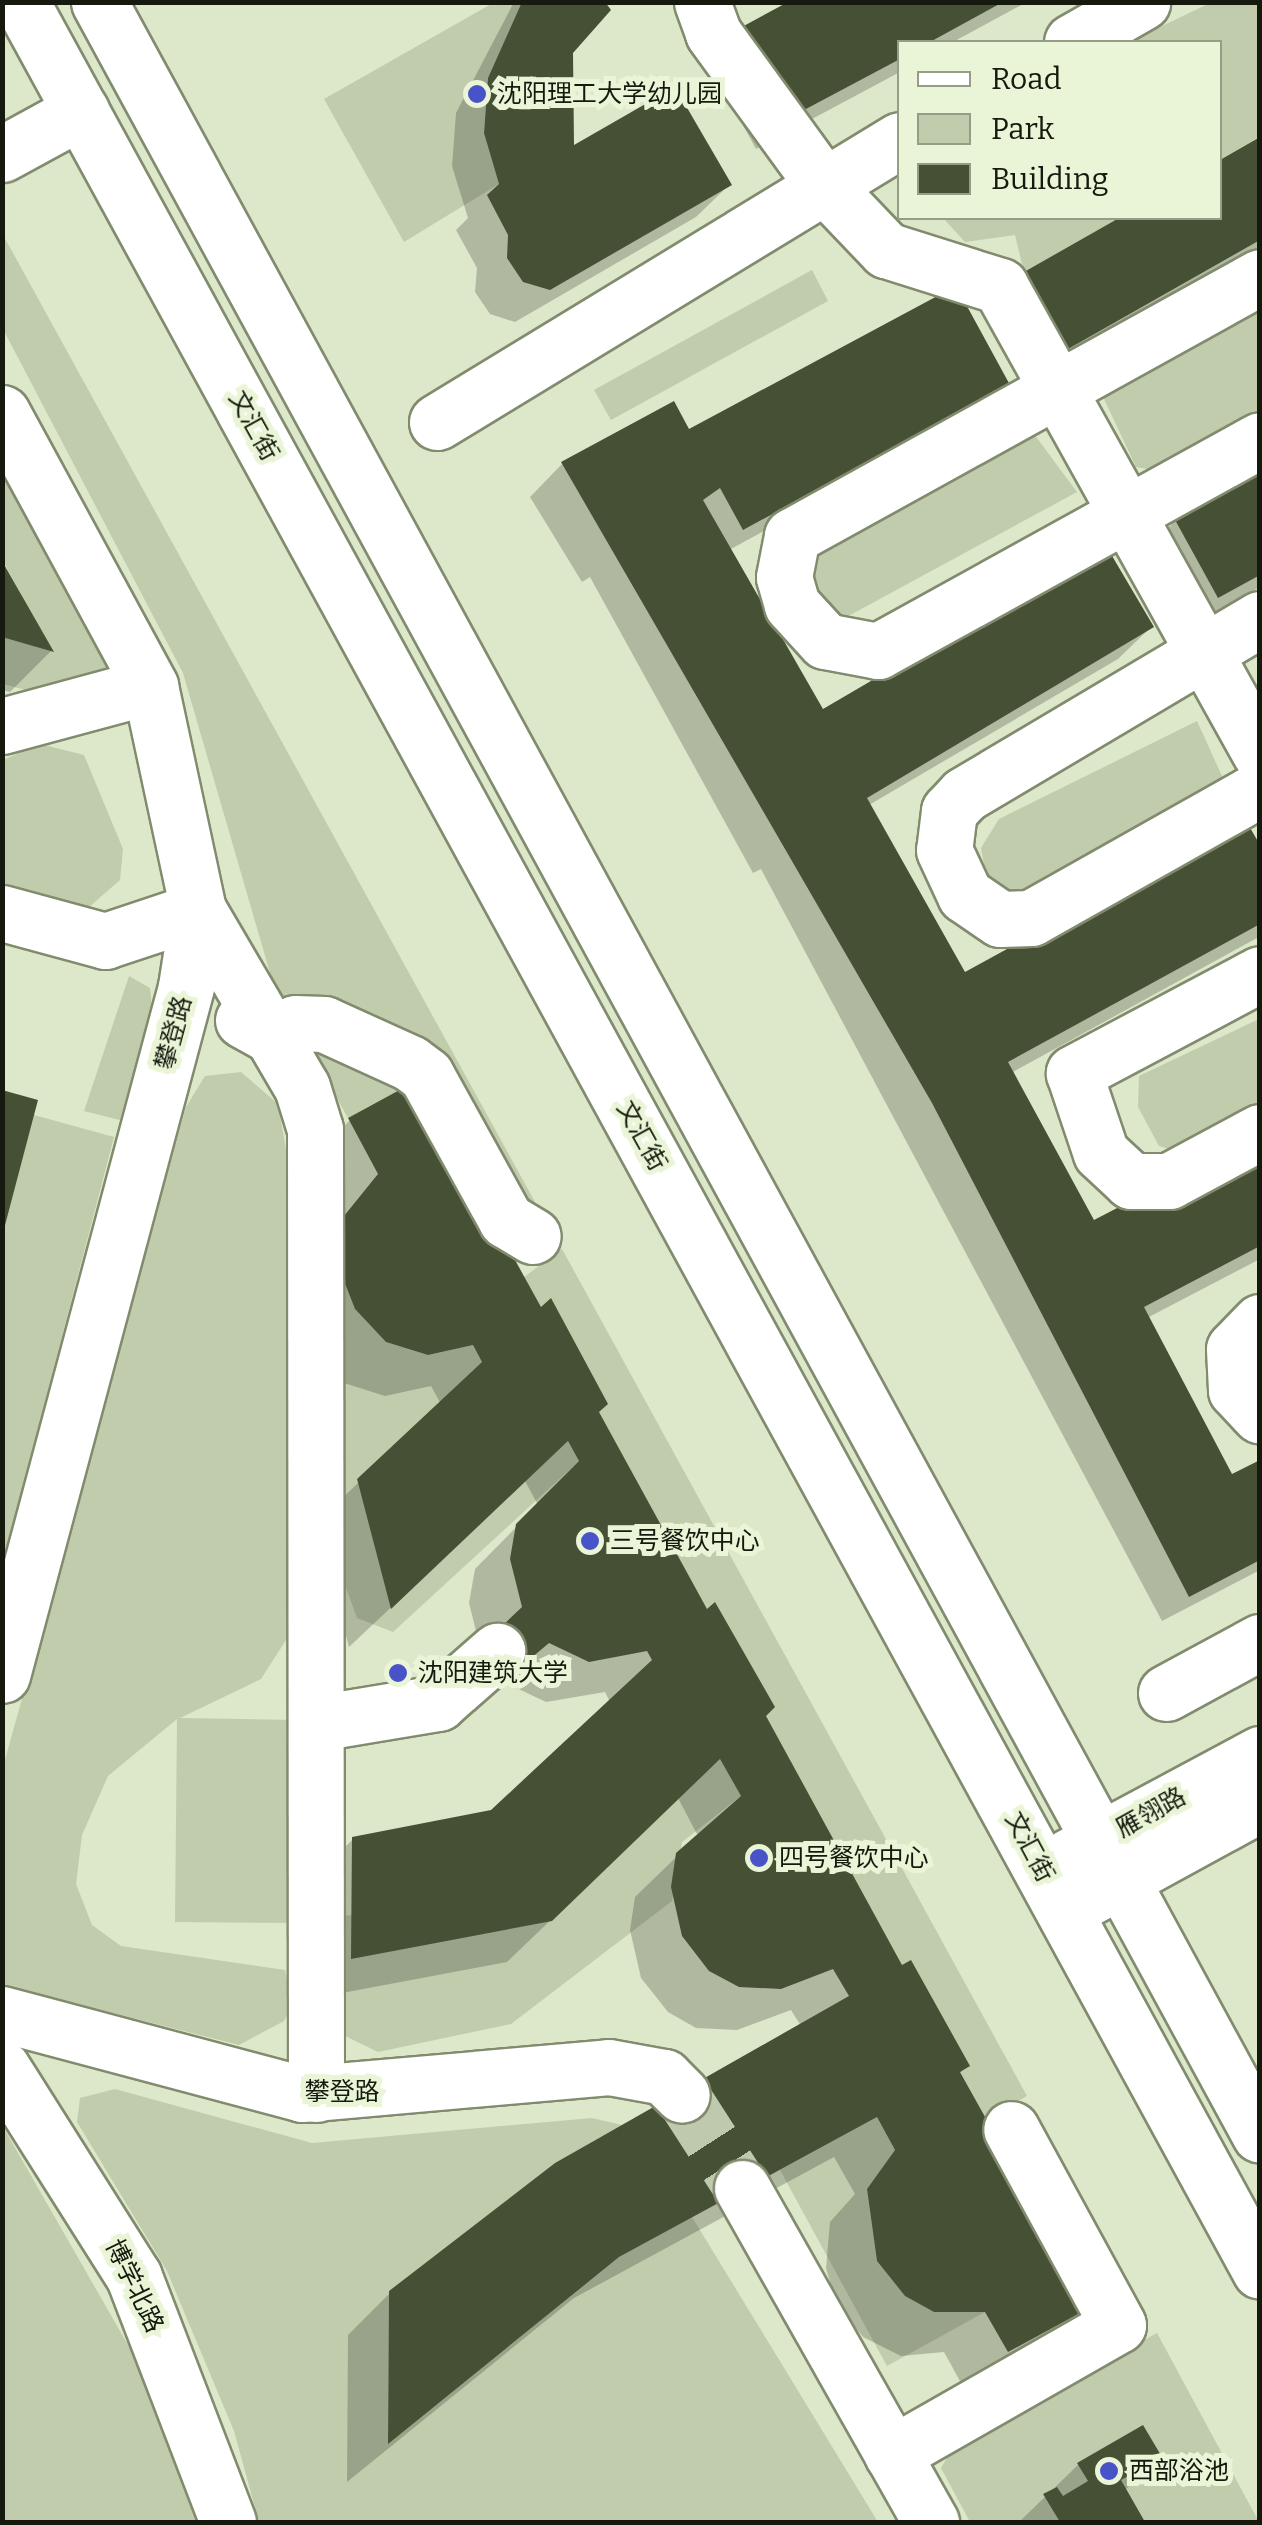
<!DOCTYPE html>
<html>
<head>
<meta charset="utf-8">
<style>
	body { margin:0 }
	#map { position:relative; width:1262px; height:2525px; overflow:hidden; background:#dce8c9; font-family:Bitter,"Noto Sans SC",serif }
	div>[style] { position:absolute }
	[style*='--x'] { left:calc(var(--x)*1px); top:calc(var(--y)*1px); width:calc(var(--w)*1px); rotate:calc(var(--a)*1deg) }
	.green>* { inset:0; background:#c0ccac }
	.shadow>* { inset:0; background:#0003 }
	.building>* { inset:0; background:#465035 }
	.minor-tunnel>* { height:55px; margin-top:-27.5px; transform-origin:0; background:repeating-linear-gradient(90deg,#bec9ad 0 55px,transparent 0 83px) }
	.roads { filter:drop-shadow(2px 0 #818b6e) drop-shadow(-2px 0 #818b6e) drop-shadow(0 2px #818b6e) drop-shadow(0 -2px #818b6e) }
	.minor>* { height:55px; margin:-27.5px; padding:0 27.5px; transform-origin:27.5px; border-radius:27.5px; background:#fff }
	.dots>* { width:28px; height:28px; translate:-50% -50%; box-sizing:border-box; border:5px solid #e9f5d6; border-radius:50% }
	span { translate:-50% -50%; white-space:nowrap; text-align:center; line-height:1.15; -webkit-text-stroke:10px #e9f5d6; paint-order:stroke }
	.poi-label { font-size:25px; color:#15190e }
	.left { translate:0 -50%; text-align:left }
	.street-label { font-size:25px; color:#15190e }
	.frame { position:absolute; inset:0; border:5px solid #15190e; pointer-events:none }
	.legend { position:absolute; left:897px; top:40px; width:325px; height:180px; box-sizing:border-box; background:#e9f5d6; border:2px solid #949d86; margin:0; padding:12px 18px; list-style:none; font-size:30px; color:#15190e }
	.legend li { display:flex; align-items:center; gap:20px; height:50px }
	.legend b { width:50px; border:2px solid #949d86 }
</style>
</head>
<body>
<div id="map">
	<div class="green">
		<div style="clip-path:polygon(493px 3px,522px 3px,488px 78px,484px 132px,499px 184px,404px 242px,324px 99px)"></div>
		<div style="clip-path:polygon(1210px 3px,1259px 3px,1259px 137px,1220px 160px,1220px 42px,1129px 42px)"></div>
		<div style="clip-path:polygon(943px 218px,1119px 218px,1024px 272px,1015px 235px,965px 242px)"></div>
		<div style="clip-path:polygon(2px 233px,535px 1202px,515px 1212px,436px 1070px,279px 1004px,183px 673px,3px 329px)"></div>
		<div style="clip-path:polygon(812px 270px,828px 301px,611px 420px,594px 390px)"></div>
		<div style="clip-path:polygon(1259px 291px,1259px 410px,1153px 470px,1136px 467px,1097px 384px)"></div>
		<div style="clip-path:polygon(1031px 430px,1077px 492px,841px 620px,822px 613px,810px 580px,817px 545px)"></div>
		<div style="clip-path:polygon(2px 459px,110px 663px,100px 673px,29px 691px,3px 684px,3px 637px,11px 639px,22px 596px,3px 561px)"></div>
		<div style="clip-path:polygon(1197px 721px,1226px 785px,1040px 895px,998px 891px,987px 881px,981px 848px,999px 819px)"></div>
		<div style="clip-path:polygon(40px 744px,84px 755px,123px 849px,120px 880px,88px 908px,3px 891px,3px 760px)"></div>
		<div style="clip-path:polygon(129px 976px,150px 988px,152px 1008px,120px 1120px,84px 1111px)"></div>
		<div style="clip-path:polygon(1259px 1019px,1259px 1117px,1185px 1154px,1159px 1146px,1138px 1107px,1139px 1076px)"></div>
		<div style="clip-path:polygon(301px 1035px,416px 1081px,348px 1118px)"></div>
		<div style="clip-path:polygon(241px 1072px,278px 1104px,294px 1194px,291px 1612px,286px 1640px,261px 1679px,180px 1718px,297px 1720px,295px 1923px,175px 1922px,177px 1719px,108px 1776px,82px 1835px,76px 1884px,92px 1925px,121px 1946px,285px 1970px,292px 2006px,284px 2021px,239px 2045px,3px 1985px,3px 1767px,186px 1107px,205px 1076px)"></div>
		<div style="clip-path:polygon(34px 1115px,114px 1137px,5px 1555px,2px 1233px)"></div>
		<div style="clip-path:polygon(562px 1249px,1027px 2096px,986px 2119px,524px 1277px)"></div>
		<div style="clip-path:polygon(342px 1276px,355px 1309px,386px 1342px,428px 1355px,473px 1345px,482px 1362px,357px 1479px,391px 1608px,568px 1441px,579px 1461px,393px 1632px,357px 1618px,342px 1577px)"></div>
		<div style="clip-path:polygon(720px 1759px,741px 1796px,682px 1842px,672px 1901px,511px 2024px,378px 2052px,341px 2034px,334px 1915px,551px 1921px)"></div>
		<div style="clip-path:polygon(115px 2089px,312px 2143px,592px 2118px,622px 2125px,555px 2163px,389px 2291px,388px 2443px,619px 2257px,692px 2217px,878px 2522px,259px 2522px,234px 2431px,167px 2271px,77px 2122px,80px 2098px)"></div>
		<div style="clip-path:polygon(877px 2117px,895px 2150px,867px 2189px,877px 2261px,905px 2296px,934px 2312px,985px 2312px,887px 2366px,780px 2170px)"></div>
		<div style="clip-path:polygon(2px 2125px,136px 2359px,197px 2522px,3px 2522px)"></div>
		<div style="clip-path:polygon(1157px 2333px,1259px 2522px,970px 2522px,941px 2468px,954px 2446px)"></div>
	</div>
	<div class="shadow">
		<div style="clip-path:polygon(514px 2px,602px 2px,571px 52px,572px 149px,729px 185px,696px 217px,515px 322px,490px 314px,475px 292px,477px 268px,456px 230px,468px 218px,452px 166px,456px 113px)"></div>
		<div style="clip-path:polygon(793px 2px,1027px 2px,953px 42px,900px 42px,900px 72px,756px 149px,709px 63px)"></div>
		<div style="clip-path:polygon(1260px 140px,1260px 252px,1035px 380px,993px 307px,1025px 274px,1124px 218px,1220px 218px,1220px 163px)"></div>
		<div style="clip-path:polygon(974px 417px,729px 550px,813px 716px,1151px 627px,1118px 659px,869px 805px,964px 975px,1260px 850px,1257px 938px,1011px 1073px,1084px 1227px,1260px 1137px,1260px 1259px,1147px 1318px,1231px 1478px,1260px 1463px,1260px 1570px,1162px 1621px,761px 869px,753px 873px,590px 577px,582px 582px,530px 497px,562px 464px,688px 433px)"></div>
		<div style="clip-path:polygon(1260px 474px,1260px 587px,1184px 629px,1143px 553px,1176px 520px)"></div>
		<div style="clip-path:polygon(2px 567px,51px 651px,10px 692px,2px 690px)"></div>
		<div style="clip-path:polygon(350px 1120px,596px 1412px,901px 1968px,967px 2065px,959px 2074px,1088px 2306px,1046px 2348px,966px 2392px,944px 2352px,901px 2356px,863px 2337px,836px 2303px,826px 2268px,830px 2222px,855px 2194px,834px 2157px,574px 2298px,347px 2482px,348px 2335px,390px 2293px,801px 2026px,791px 2010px,737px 2030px,696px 2028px,668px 2012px,641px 1978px,630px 1930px,635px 1897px,698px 1836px,678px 1798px,507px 1962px,310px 1999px,311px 1882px,353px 1839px,493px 1812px,610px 1702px,605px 1692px,546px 1702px,506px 1683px,486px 1699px,461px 1671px,481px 1651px,469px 1603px,475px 1569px,538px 1505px,525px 1481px,349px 1647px,316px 1523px,441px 1404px,431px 1386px,385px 1396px,344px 1383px,313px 1351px,308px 1162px)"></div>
		<div style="clip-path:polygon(1159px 2457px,1124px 2491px,1142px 2522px,1019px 2522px,1078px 2465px)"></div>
	</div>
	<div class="building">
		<div style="clip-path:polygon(522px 2px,605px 2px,611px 10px,573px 53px,574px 145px,675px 87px,732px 185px,550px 290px,523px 282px,507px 258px,508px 235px,487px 195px,499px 184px,484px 133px,488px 78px)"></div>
		<div style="clip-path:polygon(788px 2px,1003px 2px,930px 42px,900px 42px,900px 59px,789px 118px,740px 28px)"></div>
		<div style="clip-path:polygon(1260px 137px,1260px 240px,1068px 349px,1024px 272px,1119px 218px,1220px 218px,1220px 160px)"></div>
		<div style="clip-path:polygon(956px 286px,1010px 385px,743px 530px,720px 488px,703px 500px,823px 709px,1105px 544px,1154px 627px,867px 798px,965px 972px,1245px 819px,1260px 845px,1260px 924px,1008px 1062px,1094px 1220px,1260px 1134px,1260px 1246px,1144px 1307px,1232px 1474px,1260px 1460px,1260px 1560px,1189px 1597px,932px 1103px,561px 462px,674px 401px,689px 429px)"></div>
		<div style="clip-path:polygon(1260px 471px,1260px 575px,1218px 598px,1174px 518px)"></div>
		<div style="clip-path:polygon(2px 561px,54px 652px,2px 637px)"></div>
		<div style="clip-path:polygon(416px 1081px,541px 1307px,551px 1298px,608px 1404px,599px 1412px,707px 1609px,715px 1602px,775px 1707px,766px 1716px,902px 1965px,911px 1960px,970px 2066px,960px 2072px,1091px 2307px,1008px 2352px,985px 2312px,934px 2312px,905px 2296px,877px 2261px,867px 2189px,895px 2150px,877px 2117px,619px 2257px,388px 2444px,389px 2291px,555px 2163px,849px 1996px,833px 1969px,781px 1989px,739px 1987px,709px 1971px,682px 1936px,671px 1887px,676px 1853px,741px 1796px,720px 1759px,552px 1921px,351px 1959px,352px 1837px,491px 1810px,652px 1660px,647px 1651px,589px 1662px,549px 1643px,530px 1659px,500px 1628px,522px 1607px,510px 1559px,516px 1524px,579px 1461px,568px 1441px,391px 1609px,357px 1479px,482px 1362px,473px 1345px,428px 1355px,386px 1342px,355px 1309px,342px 1276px,344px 1216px,378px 1174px,348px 1118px)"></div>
		<div style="clip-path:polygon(2px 1090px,38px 1100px,4px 1229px,2px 1229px)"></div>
		<div style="clip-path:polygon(1143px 2425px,1162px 2457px,1121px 2480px,1145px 2522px,1060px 2522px,1043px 2494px,1057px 2487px,1063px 2496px,1088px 2481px,1077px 2463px)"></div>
	</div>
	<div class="minor-tunnel">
		<div style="--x:682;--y:2095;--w:111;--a:57.2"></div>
	</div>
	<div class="roads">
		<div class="minor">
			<div style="--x:21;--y:2;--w:2585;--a:61.36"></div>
			<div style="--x:99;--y:2;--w:2428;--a:61.44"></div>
			<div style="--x:702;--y:2;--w:33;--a:70"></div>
			<div style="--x:713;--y:33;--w:185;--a:54"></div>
			<div style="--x:822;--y:183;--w:93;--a:46.3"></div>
			<div style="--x:886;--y:250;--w:120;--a:17.5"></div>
			<div style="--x:1000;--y:286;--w:534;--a:60.89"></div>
			<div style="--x:1072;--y:42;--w:81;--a:-29.7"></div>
			<div style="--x:2;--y:154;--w:90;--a:-28.6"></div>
			<div style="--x:1260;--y:277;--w:535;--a:151.04"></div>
			<div style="--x:792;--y:536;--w:42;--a:101"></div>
			<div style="--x:784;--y:577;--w:29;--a:74"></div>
			<div style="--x:792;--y:605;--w:49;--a:47.5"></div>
			<div style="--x:825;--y:641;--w:54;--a:10.7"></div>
			<div style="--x:878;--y:651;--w:436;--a:-28.9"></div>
			<div style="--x:2;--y:413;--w:311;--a:61.5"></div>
			<div style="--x:150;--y:686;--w:229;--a:77.9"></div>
			<div style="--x:198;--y:910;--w:78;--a:98.9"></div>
			<div style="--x:186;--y:987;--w:712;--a:104.97"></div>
			<div style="--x:437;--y:422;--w:542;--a:-31.34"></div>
			<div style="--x:1260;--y:619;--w:344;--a:149.3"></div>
			<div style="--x:964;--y:795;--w:22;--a:133"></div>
			<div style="--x:949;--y:811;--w:39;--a:97"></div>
			<div style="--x:944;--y:850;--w:50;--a:65"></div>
			<div style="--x:965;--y:895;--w:42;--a:34.4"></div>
			<div style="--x:1000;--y:919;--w:31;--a:-2"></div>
			<div style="--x:1031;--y:918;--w:263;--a:-29.4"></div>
			<div style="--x:2;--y:726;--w:153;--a:-15.1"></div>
			<div style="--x:2;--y:913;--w:107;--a:15.2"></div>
			<div style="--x:105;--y:941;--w:98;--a:-18.4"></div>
			<div style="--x:198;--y:910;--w:205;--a:59.6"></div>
			<div style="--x:302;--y:1087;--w:44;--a:72.8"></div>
			<div style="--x:315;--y:1129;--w:965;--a:89.94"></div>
			<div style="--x:1260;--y:974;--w:211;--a:152"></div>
			<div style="--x:1074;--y:1073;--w:84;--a:71.4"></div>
			<div style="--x:1101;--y:1153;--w:41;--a:43"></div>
			<div style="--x:1131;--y:1181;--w:38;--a:0"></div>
			<div style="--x:1169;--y:1181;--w:103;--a:-28.3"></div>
			<div style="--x:243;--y:1020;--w:33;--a:29"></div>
			<div style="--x:272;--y:1036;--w:26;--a:-29"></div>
			<div style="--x:295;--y:1023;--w:29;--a:2"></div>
			<div style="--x:324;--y:1024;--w:94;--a:24.4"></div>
			<div style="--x:410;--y:1063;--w:20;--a:37"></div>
			<div style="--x:426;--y:1075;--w:166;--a:61.1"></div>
			<div style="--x:506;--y:1220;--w:31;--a:31"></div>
			<div style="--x:1260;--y:1322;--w:37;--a:134"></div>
			<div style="--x:1234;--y:1349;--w:41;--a:87.2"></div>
			<div style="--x:1236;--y:1390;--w:35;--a:47"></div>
			<div style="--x:1166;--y:1693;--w:107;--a:-28.5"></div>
			<div style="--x:317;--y:1723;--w:123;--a:-9.4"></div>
			<div style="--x:438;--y:1703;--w:79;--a:-41.4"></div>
			<div style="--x:1068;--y:1857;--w:218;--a:-28.2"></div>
			<div style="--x:1088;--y:1898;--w:196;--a:-28.7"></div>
			<div style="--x:2;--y:2014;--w:310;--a:14.9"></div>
			<div style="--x:302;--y:2094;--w:308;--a:-5"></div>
			<div style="--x:609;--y:2067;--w:56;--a:10.3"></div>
			<div style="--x:664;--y:2077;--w:25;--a:45"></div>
			<div style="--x:2;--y:2068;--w:247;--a:57.7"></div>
			<div style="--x:134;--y:2277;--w:262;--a:69"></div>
			<div style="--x:742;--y:2188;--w:384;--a:60.5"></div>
			<div style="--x:892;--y:2454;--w:260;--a:-29.7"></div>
			<div style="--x:1118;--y:2325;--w:223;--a:-118.6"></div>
		</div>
	</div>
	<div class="dots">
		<div style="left:477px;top:94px;background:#4953c8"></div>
		<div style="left:590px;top:1541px;background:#4953c8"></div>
		<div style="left:398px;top:1673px;background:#4953c8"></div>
		<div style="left:759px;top:1858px;background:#4953c8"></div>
		<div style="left:1109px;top:2471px;background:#4953c8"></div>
	</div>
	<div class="poi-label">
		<span class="left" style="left:497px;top:94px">沈阳理工大学幼儿园</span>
		<span class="left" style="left:610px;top:1541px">三号餐饮中心</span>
		<span class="left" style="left:418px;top:1673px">沈阳建筑大学</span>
		<span class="left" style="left:779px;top:1858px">四号餐饮中心</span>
		<span class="left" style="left:1129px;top:2471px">西部浴池</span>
	</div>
	<div class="street-label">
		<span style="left:253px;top:426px;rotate:61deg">文汇街</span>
		<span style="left:174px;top:1033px;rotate:-75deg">攀登路</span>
		<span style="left:641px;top:1136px;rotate:61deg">文汇街</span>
		<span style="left:1151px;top:1813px;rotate:-29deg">雁翎路</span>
		<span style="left:1029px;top:1847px;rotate:62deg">文汇街</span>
		<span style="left:342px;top:2092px">攀登路</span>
		<span style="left:134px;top:2286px;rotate:64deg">博学北路</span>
	</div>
	<div class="frame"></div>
	<ul class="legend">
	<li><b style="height:12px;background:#fff"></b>Road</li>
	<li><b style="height:28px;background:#c0ccac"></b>Park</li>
	<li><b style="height:28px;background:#465035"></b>Building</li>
	</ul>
</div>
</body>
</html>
